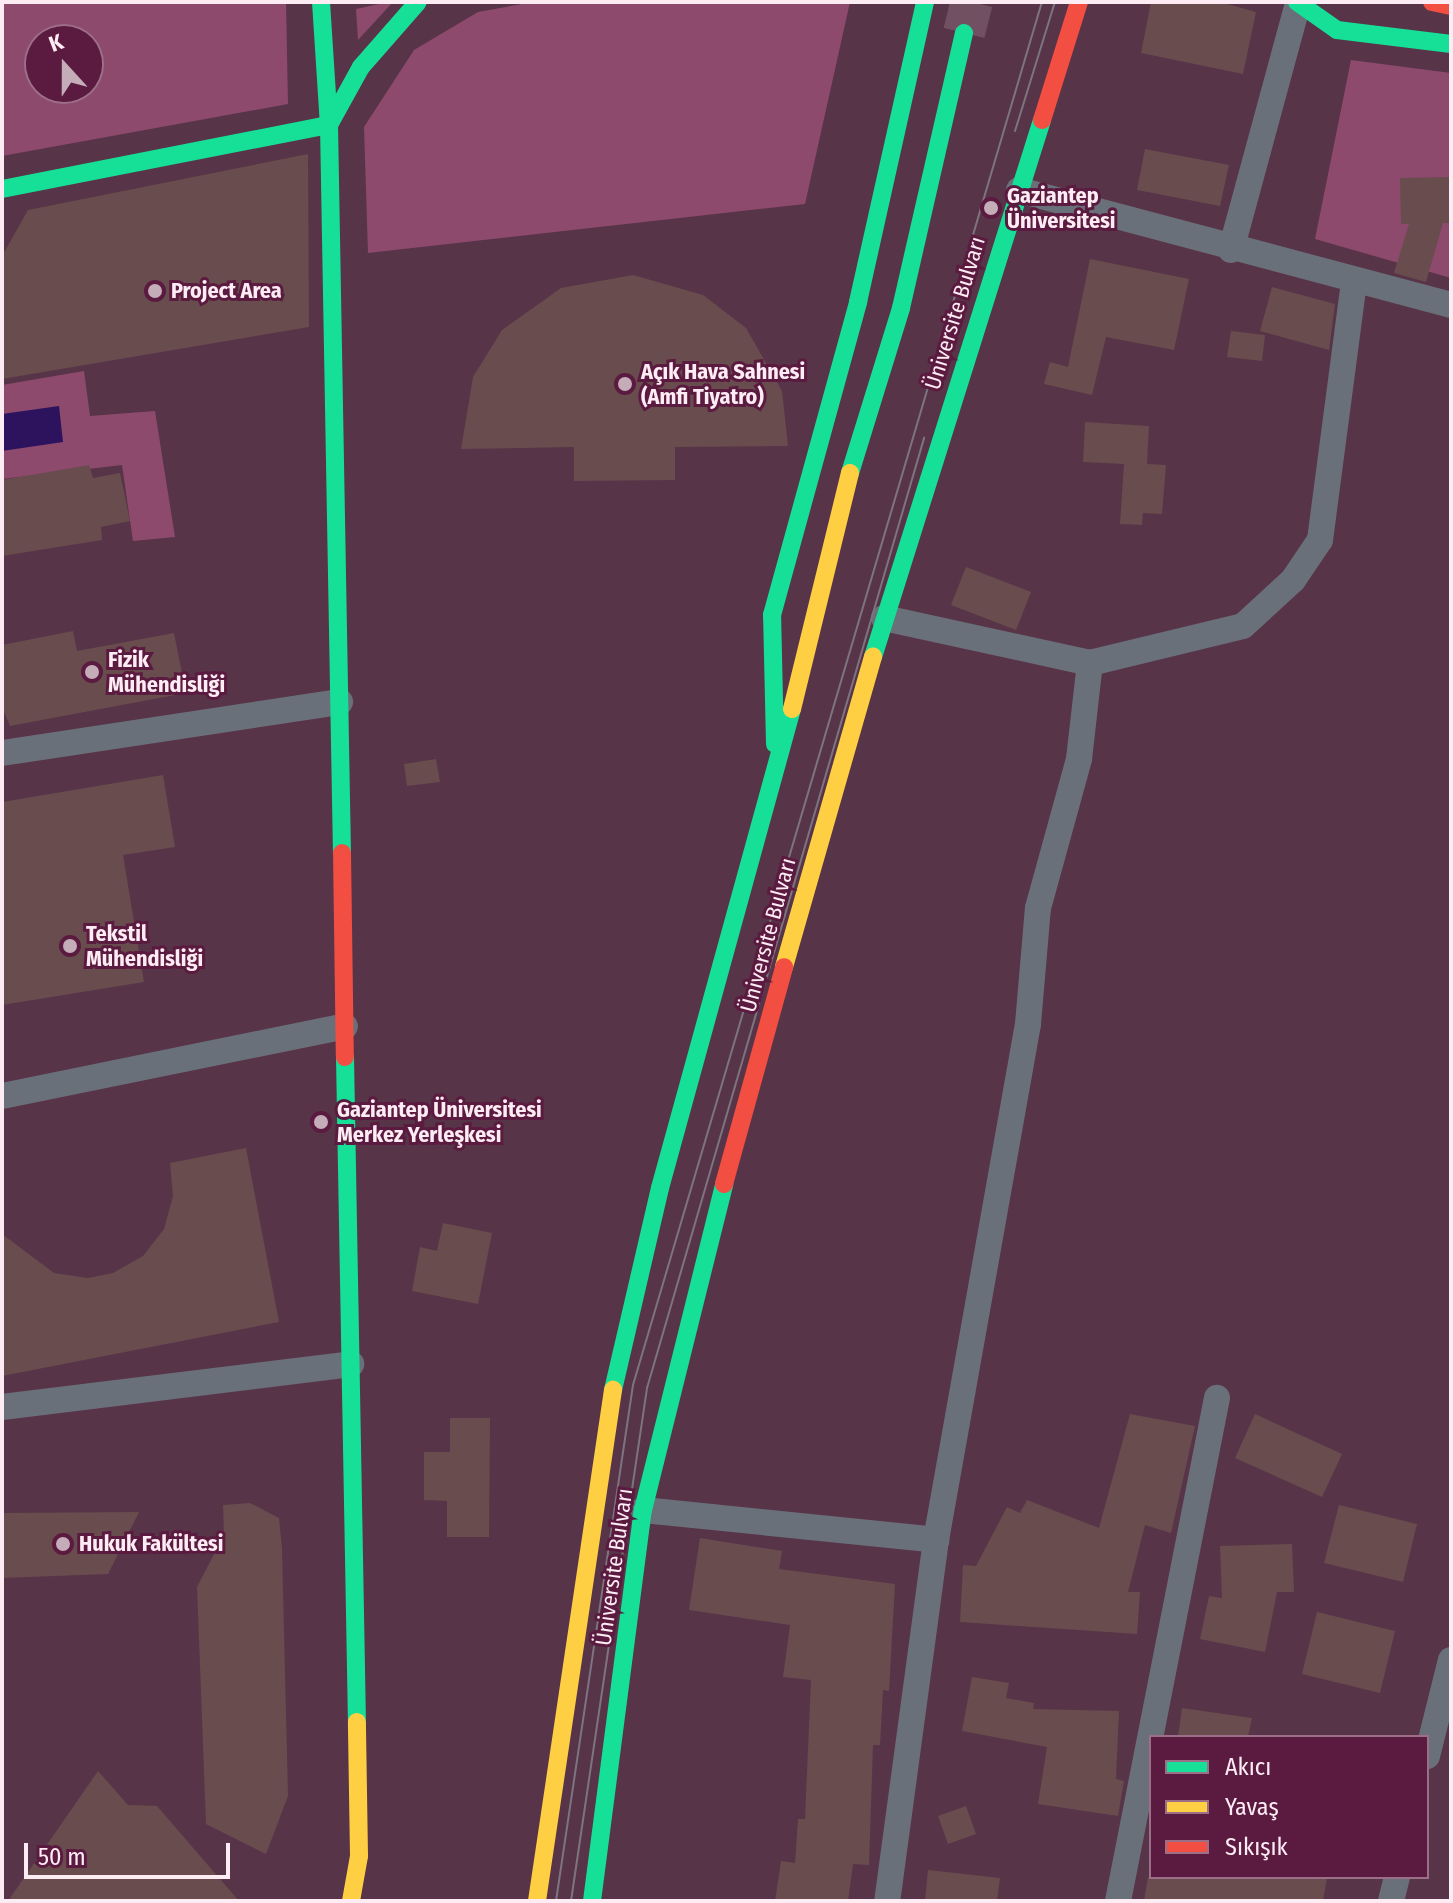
<!DOCTYPE html>
<html>
<head>
<meta charset="utf-8">
<style>
	body { margin:0 }
	#map { position:relative; width:1453px; height:1903px; overflow:hidden; background:#583448; font-family:"Fira Sans Condensed",sans-serif }
	div>[style] { position:absolute }
	[style*='--x'] { left:calc(var(--x)*1px); top:calc(var(--y)*1px); width:calc(var(--w)*1px); rotate:calc(var(--a)*1deg) }
	.green>* { inset:0; background:#8e4a6d }
	.water>* { inset:0; background:#2d135e }
	.building>* { inset:0; background:#694c4e }
	.primary-tunnel>* { height:42px; margin-top:-21px; transform-origin:0; background:repeating-linear-gradient(90deg,#715062 0 42px,transparent 0 63px) }
	.street>* { height:26px; margin:-13px; padding:0 13px; transform-origin:13px; border-radius:13px; background:#6a7079 }
	.fast>* { height:18px; margin:-9px; padding:0 9px; transform-origin:9px; border-radius:9px; background:#16e098 }
	.slow>* { height:18px; margin:-9px; padding:0 9px; transform-origin:9px; border-radius:9px; background:#ffcf43 }
	.jam>* { height:18px; margin:-9px; padding:0 9px; transform-origin:9px; border-radius:9px; background:#f24e42 }
	.tram>* { height:2px; margin:-1px; padding:0 1px; transform-origin:1px; border-radius:1px; background:#7c757f }
	.dots>* { width:22px; height:22px; translate:-50% -50%; box-sizing:border-box; border:4px solid #5b1a3f; border-radius:50% }
	span { translate:-50% -50%; white-space:nowrap; text-align:center; line-height:1.15; -webkit-text-stroke:6px #5b1a3f; paint-order:stroke }
	.poi-label { font-size:22px; color:#feecf4; font-weight:700 }
	.left { translate:0 -50%; text-align:left }
	.street-label { font-size:22px; color:#feecf4 }
	.frame { position:absolute; inset:0; border:4px solid #feecf4; pointer-events:none }
	.legend { position:absolute; left:1149px; top:1735px; width:280px; height:144px; box-sizing:border-box; background:#5b1a3f; border:2px solid #9c6e87; margin:0; padding:10px 14px; list-style:none; font-size:24px; color:#feecf4 }
	.legend li { display:flex; align-items:center; gap:16px; height:40px }
	.legend b { width:40px; border:2px solid #9c6e87 }
	.north { position:absolute; left:24px; top:24px; width:80px; height:80px; box-sizing:border-box; background:#5b1a3f; border:2px solid #9c6e87; border-radius:50%; rotate:339deg; font-size:22px; font-weight:700; line-height:32px; text-align:center; color:#feecf4 }
	.north::after { content:''; display:block; margin:auto; width:28px; height:36px; background:#c4acb8; clip-path:polygon(50% 0,100% 100%,50% 72%,0 100%) }
	.scale { position:absolute; left:24px; top:1843px; width:206px; height:36px; box-sizing:border-box; border:4px solid #feecf4; border-top:0; padding-left:10px; font-size:24px; line-height:28px; white-space:nowrap; color:#feecf4; -webkit-text-stroke:6px #5b1a3f; paint-order:stroke }
</style>
</head>
<body>
<div id="map">
	<div class="green">
		<div style="clip-path:polygon(evenodd,2px 2px,286px 2px,288px 104px,2px 156px,2px 2px,40px 40px,88px 40px,88px 88px,40px 88px,40px 40px)"></div>
		<div style="clip-path:polygon(388px 2px,393px 2px,358px 40px,356px 9px)"></div>
		<div style="clip-path:polygon(533px 2px,850px 2px,805px 204px,368px 253px,364px 127px,414px 50px,478px 12px)"></div>
		<div style="clip-path:polygon(1351px 60px,1451px 73px,1451px 278px,1315px 239px)"></div>
		<div style="clip-path:polygon(84px 371px,90px 416px,155px 411px,175px 537px,133px 541px,122px 465px,2px 479px,2px 385px)"></div>
	</div>
	<div class="water">
		<div style="clip-path:polygon(59px 406px,63px 442px,2px 451px,2px 414px)"></div>
	</div>
	<div class="building">
		<div style="clip-path:polygon(1151px 2px,1220px 2px,1256px 12px,1243px 74px,1141px 53px)"></div>
		<div style="clip-path:polygon(1145px 149px,1229px 165px,1220px 206px,1137px 190px)"></div>
		<div style="clip-path:polygon(308px 154px,309px 327px,2px 379px,2px 256px,28px 210px)"></div>
		<div style="clip-path:polygon(1451px 177px,1451px 223px,1443px 223px,1426px 282px,1394px 273px,1409px 224px,1401px 224px,1400px 178px)"></div>
		<div style="clip-path:polygon(1090px 259px,1189px 279px,1174px 350px,1106px 337px,1092px 395px,1044px 384px,1050px 362px,1068px 367px)"></div>
		<div style="clip-path:polygon(633px 275px,703px 295px,746px 328px,782px 391px,788px 446px,675px 447px,675px 480px,574px 481px,574px 447px,461px 449px,473px 377px,502px 330px,561px 288px)"></div>
		<div style="clip-path:polygon(1272px 287px,1335px 304px,1329px 350px,1260px 331px)"></div>
		<div style="clip-path:polygon(1231px 331px,1265px 335px,1262px 361px,1227px 357px)"></div>
		<div style="clip-path:polygon(1085px 422px,1149px 426px,1147px 464px,1166px 465px,1162px 514px,1143px 513px,1142px 525px,1120px 524px,1124px 464px,1083px 462px)"></div>
		<div style="clip-path:polygon(89px 465px,93px 478px,120px 473px,130px 521px,101px 527px,102px 540px,2px 556px,2px 480px)"></div>
		<div style="clip-path:polygon(966px 567px,1031px 592px,1016px 630px,951px 605px)"></div>
		<div style="clip-path:polygon(73px 631px,77px 651px,174px 633px,186px 693px,10px 726px,2px 707px,2px 645px)"></div>
		<div style="clip-path:polygon(436px 759px,440px 782px,407px 786px,404px 764px)"></div>
		<div style="clip-path:polygon(163px 775px,175px 847px,123px 855px,144px 982px,2px 1005px,2px 802px)"></div>
		<div style="clip-path:polygon(246px 1148px,279px 1322px,2px 1376px,2px 1234px,54px 1273px,88px 1278px,113px 1273px,143px 1256px,164px 1229px,173px 1196px,170px 1163px)"></div>
		<div style="clip-path:polygon(443px 1223px,492px 1233px,478px 1304px,412px 1291px,420px 1247px,437px 1251px)"></div>
		<div style="clip-path:polygon(1130px 1414px,1195px 1426px,1171px 1533px,1145px 1525px,1128px 1592px,1140px 1592px,1137px 1634px,960px 1622px,963px 1565px,976px 1566px,1007px 1507px,1020px 1513px,1027px 1500px,1099px 1528px)"></div>
		<div style="clip-path:polygon(1255px 1414px,1342px 1454px,1322px 1497px,1235px 1458px)"></div>
		<div style="clip-path:polygon(450px 1418px,490px 1418px,489px 1537px,447px 1537px,447px 1501px,424px 1500px,424px 1452px,450px 1452px)"></div>
		<div style="clip-path:polygon(250px 1503px,279px 1518px,282px 1548px,288px 1796px,266px 1854px,206px 1824px,197px 1587px,224px 1535px,223px 1505px)"></div>
		<div style="clip-path:polygon(1339px 1505px,1417px 1524px,1403px 1582px,1324px 1563px)"></div>
		<div style="clip-path:polygon(139px 1512px,108px 1574px,2px 1578px,2px 1513px)"></div>
		<div style="clip-path:polygon(700px 1538px,782px 1551px,779px 1569px,895px 1584px,889px 1691px,883px 1690px,880px 1745px,873px 1745px,869px 1865px,853px 1864px,848px 1901px,775px 1901px,781px 1861px,795px 1863px,798px 1819px,805px 1819px,811px 1680px,783px 1677px,790px 1625px,689px 1610px)"></div>
		<div style="clip-path:polygon(1292px 1544px,1294px 1592px,1277px 1592px,1265px 1652px,1200px 1639px,1209px 1596px,1222px 1598px,1220px 1546px)"></div>
		<div style="clip-path:polygon(1317px 1612px,1395px 1631px,1380px 1693px,1302px 1674px)"></div>
		<div style="clip-path:polygon(972px 1677px,1009px 1683px,1006px 1698px,1034px 1703px,1033px 1709px,1119px 1711px,1116px 1779px,1124px 1781px,1118px 1816px,1038px 1804px,1047px 1747px,962px 1731px)"></div>
		<div style="clip-path:polygon(1182px 1708px,1252px 1718px,1248px 1737px,1178px 1737px)"></div>
		<div style="clip-path:polygon(98px 1771px,128px 1805px,157px 1806px,239px 1901px,8px 1901px)"></div>
		<div style="clip-path:polygon(966px 1806px,976px 1834px,948px 1844px,938px 1816px)"></div>
		<div style="clip-path:polygon(928px 1870px,1000px 1878px,997px 1901px,925px 1901px)"></div>
		<div style="clip-path:polygon(1148px 1877px,1327px 1877px,1323px 1901px,1144px 1901px)"></div>
	</div>
	<div class="primary-tunnel">
		<div style="--x:964;--y:33;--w:32;--a:-76"></div>
	</div>
	<div class="street">
		<div style="--x:1019;--y:190;--w:447;--a:14.9"></div>
		<div style="--x:1231;--y:250;--w:256;--a:-74.8"></div>
		<div style="--x:884;--y:618;--w:211;--a:12.3"></div>
		<div style="--x:1090;--y:663;--w:157;--a:-13.6"></div>
		<div style="--x:1243;--y:626;--w:68;--a:-42.6"></div>
		<div style="--x:1293;--y:580;--w:48;--a:-56"></div>
		<div style="--x:1320;--y:540;--w:260;--a:-82.5"></div>
		<div style="--x:2;--y:753;--w:342;--a:-8.6"></div>
		<div style="--x:2;--y:1096;--w:350;--a:-11.5"></div>
		<div style="--x:2;--y:1407;--w:352;--a:-7"></div>
		<div style="--x:643;--y:1510;--w:295;--a:5.8"></div>
		<div style="--x:936;--y:1540;--w:364;--a:97.7"></div>
		<div style="--x:936;--y:1540;--w:524;--a:-79.89"></div>
		<div style="--x:1028;--y:1024;--w:116;--a:-85.1"></div>
		<div style="--x:1038;--y:908;--w:155;--a:-74.6"></div>
		<div style="--x:1079;--y:759;--w:97;--a:-83.5"></div>
		<div style="--x:1427;--y:1756;--w:99;--a:-76"></div>
		<div style="--x:1118;--y:1901;--w:513;--a:-78.87"></div>
		<div style="--x:1391;--y:1901;--w:25;--a:-76"></div>
	</div>
	<div class="fast">
		<div style="--x:321;--y:2;--w:123;--a:86.3"></div>
		<div style="--x:329;--y:125;--w:728;--a:88.98"></div>
		<div style="--x:1297;--y:2;--w:49;--a:35"></div>
		<div style="--x:1337;--y:30;--w:115;--a:7"></div>
		<div style="--x:2;--y:189;--w:333;--a:-11.1"></div>
		<div style="--x:329;--y:125;--w:66;--a:-61.1"></div>
		<div style="--x:361;--y:67;--w:86;--a:-48.8"></div>
		<div style="--x:850;--y:473;--w:173;--a:-72.8"></div>
		<div style="--x:901;--y:308;--w:282;--a:-77.1"></div>
		<div style="--x:873;--y:657;--w:563;--a:-72.53"></div>
		<div style="--x:775;--y:744;--w:129;--a:-91.3"></div>
		<div style="--x:772;--y:615;--w:325;--a:-74.6"></div>
		<div style="--x:858;--y:302;--w:307;--a:-77.4"></div>
		<div style="--x:345;--y:1057;--w:665;--a:88.97"></div>
		<div style="--x:613;--y:1390;--w:207;--a:-76.9"></div>
		<div style="--x:660;--y:1188;--w:497;--a:-74.6"></div>
		<div style="--x:592;--y:1901;--w:394;--a:-82.6"></div>
		<div style="--x:643;--y:1510;--w:336;--a:-76"></div>
	</div>
	<div class="slow">
		<div style="--x:792;--y:709;--w:243;--a:-76.2"></div>
		<div style="--x:784;--y:967;--w:323;--a:-74"></div>
		<div style="--x:351;--y:1901;--w:46;--a:-79.9"></div>
		<div style="--x:359;--y:1856;--w:134;--a:-90.9"></div>
		<div style="--x:537;--y:1901;--w:517;--a:-81.54"></div>
	</div>
	<div class="jam">
		<div style="--x:1432;--y:2;--w:19;--a:12"></div>
		<div style="--x:1042;--y:120;--w:124;--a:-72.6"></div>
		<div style="--x:342;--y:853;--w:204;--a:89.2"></div>
		<div style="--x:724;--y:1184;--w:225;--a:-74.5"></div>
	</div>
	<div class="tram">
		<div style="--x:1015;--y:131;--w:135;--a:-72.8"></div>
		<div style="--x:556;--y:1901;--w:522;--a:-81.51"></div>
		<div style="--x:633;--y:1385;--w:1442;--a:-73.53"></div>
		<div style="--x:571;--y:1901;--w:519;--a:-81.57"></div>
		<div style="--x:647;--y:1388;--w:990;--a:-73.74"></div>
	</div>
	<div class="dots">
		<div style="left:991px;top:208px;background:#c4acb8"></div>
		<div style="left:155px;top:291px;background:#c4acb8"></div>
		<div style="left:625px;top:384px;background:#c4acb8"></div>
		<div style="left:92px;top:672px;background:#c4acb8"></div>
		<div style="left:70px;top:946px;background:#c4acb8"></div>
		<div style="left:321px;top:1122px;background:#c4acb8"></div>
		<div style="left:63px;top:1544px;background:#c4acb8"></div>
	</div>
	<div class="poi-label">
		<span class="left" style="left:1007px;top:208px">Gaziantep<br>Üniversitesi</span>
		<span class="left" style="left:171px;top:291px">Project Area</span>
		<span class="left" style="left:641px;top:384px">Açık Hava Sahnesi<br>(Amfi Tiyatro)</span>
		<span class="left" style="left:108px;top:672px">Fizik<br>Mühendisliği</span>
		<span class="left" style="left:86px;top:946px">Tekstil<br>Mühendisliği</span>
		<span class="left" style="left:337px;top:1122px">Gaziantep Üniversitesi<br>Merkez Yerleşkesi</span>
		<span class="left" style="left:79px;top:1544px">Hukuk Fakültesi</span>
	</div>
	<div class="street-label">
		<span style="left:955px;top:313px;rotate:-73deg">Üniversite Bulvarı</span>
		<span style="left:768px;top:935px;rotate:-75deg">Üniversite Bulvarı</span>
		<span style="left:614px;top:1567px;rotate:-82deg">Üniversite Bulvarı</span>
	</div>
	<div class="frame"></div>
	<ul class="legend">
	<li><b style="height:10px;background:#16e098"></b>Akıcı</li>
	<li><b style="height:10px;background:#ffcf43"></b>Yavaş</li>
	<li><b style="height:10px;background:#f24e42"></b>Sıkışık</li>
	</ul>
	<div class="north">K</div>
	<div class="scale">50 m</div>
</div>
</body>
</html>
